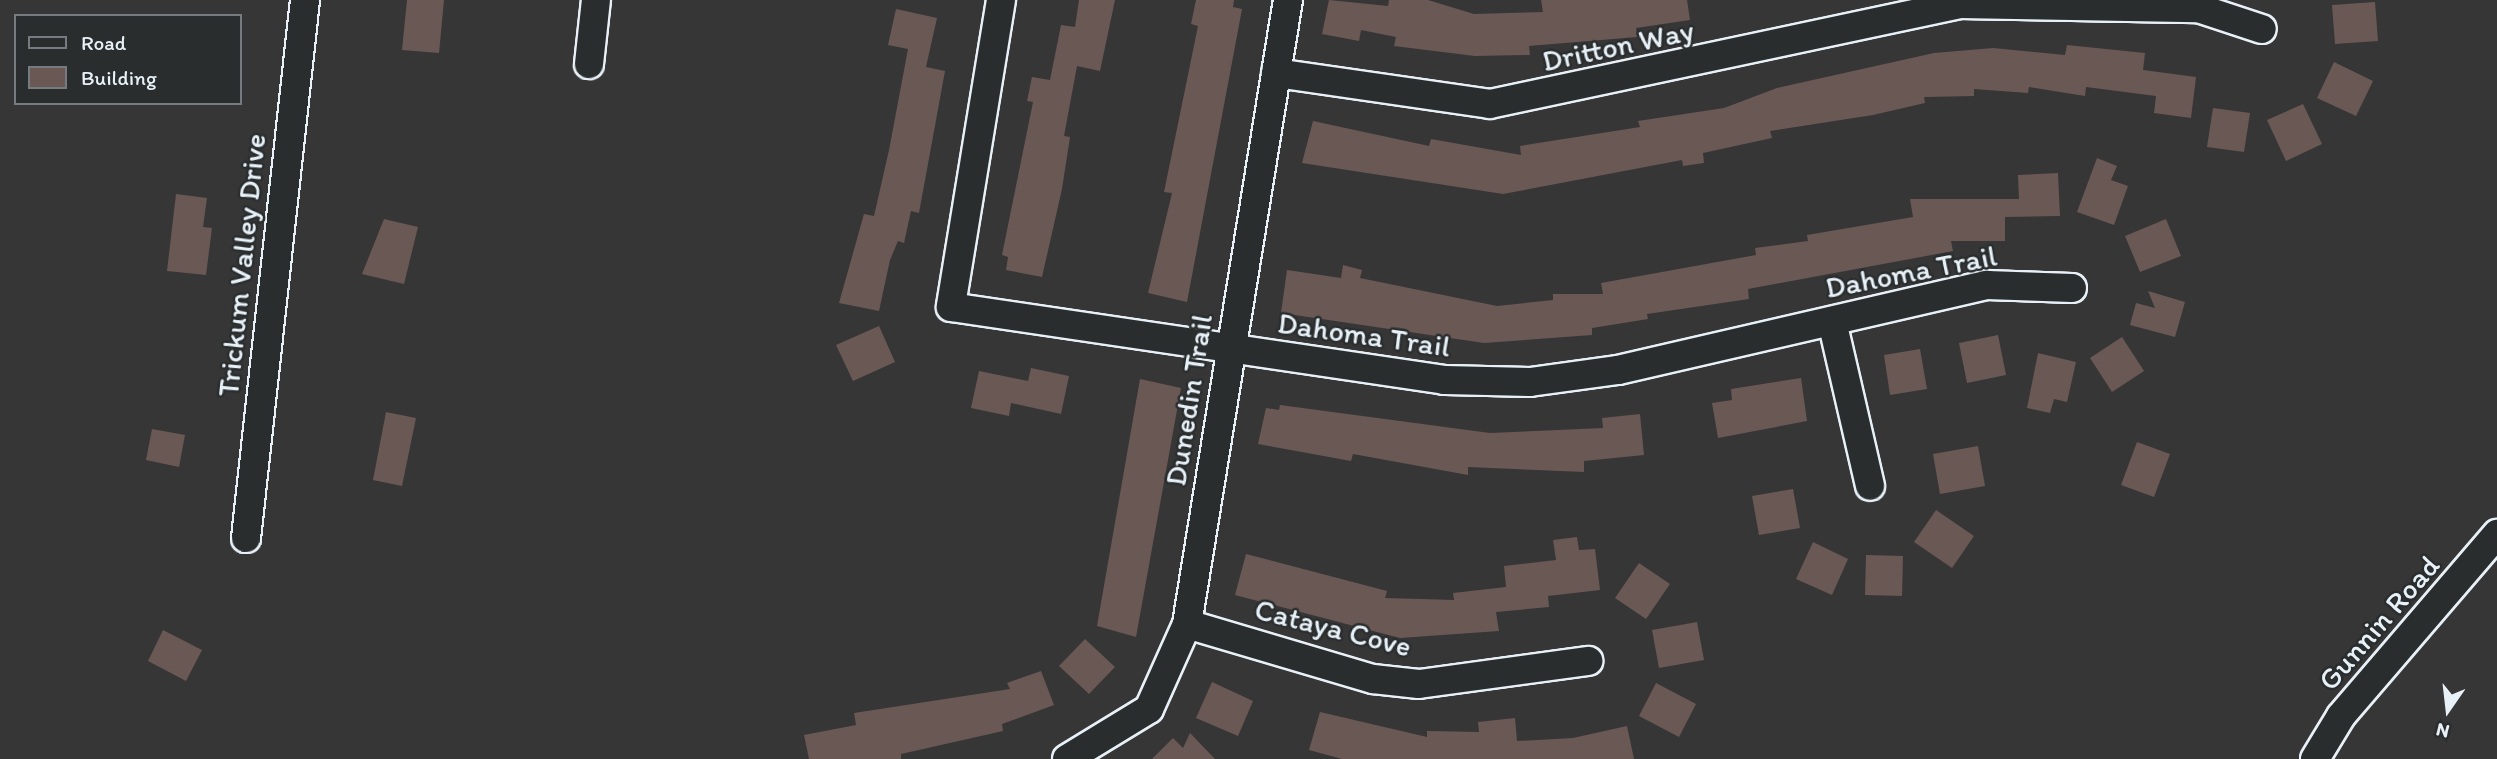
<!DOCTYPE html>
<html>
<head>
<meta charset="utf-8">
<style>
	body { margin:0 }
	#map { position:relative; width:2497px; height:759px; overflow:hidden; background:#373636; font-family:Itim,sans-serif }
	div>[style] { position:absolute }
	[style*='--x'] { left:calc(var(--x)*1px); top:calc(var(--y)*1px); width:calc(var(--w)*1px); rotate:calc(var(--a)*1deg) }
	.building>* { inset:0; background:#6a5855 }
	.roads { filter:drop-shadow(2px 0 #e8f1f8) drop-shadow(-2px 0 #e8f1f8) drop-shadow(0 2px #e8f1f8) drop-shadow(0 -2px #e8f1f8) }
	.street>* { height:28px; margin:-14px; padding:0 14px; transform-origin:14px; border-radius:14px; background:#2a2d2e }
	span { translate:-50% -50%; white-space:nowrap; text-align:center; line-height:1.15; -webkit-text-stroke:5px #2a2d2e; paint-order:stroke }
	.street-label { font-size:30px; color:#e8f1f8 }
	.legend { position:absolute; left:14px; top:14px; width:228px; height:91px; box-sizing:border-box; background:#2a2d2e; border:2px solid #767b7f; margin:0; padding:9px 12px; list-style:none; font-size:21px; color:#e8f1f8 }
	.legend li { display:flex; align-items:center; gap:14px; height:35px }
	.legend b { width:35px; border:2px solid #767b7f }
	.north { position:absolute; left:2413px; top:675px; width:70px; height:70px; -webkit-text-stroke:5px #2a2d2e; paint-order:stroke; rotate:194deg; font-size:19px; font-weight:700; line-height:28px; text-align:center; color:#e8f1f8 }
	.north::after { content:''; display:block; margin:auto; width:24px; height:32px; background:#e8f1f8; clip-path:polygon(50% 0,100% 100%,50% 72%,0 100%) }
</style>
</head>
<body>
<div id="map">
	<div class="building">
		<div style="clip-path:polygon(407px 0,444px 0,439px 53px,402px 50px)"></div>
		<div style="clip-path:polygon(1079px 0,1115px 0,1100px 71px,1077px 66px,1064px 136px,1070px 137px,1062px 189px,1042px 277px,1006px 270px,1008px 257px,1002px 255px,1033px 102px,1027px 101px,1032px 77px,1050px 80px,1061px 25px,1075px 27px)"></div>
		<div style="clip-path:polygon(1196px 0,1234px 0,1233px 7px,1242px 9px,1187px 302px,1148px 293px,1172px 193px,1164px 192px,1198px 26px,1191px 24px)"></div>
		<div style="clip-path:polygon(1329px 0,1388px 6px,1389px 0,1428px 0,1474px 14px,1543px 12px,1541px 0,1687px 0,1690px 20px,1636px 28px,1637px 37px,1529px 46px,1530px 55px,1475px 56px,1394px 46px,1396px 37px,1361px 30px,1359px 41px,1322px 34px)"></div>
		<div style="clip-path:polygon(2375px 2px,2378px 41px,2335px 44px,2332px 5px)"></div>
		<div style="clip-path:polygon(896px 9px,937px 18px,926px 67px,945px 71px,919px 213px,911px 211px,904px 243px,898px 241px,890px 260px,879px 311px,839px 303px,864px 214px,874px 216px,889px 150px,908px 49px,888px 45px)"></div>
		<div style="clip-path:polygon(2067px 45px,2145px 53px,2143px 70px,2196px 77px,2191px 118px,2154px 113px,2156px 96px,2086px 87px,2085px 96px,2029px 87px,2028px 93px,1974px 89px,1974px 96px,1924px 97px,1925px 103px,1873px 115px,1770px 131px,1772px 138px,1703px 153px,1704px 163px,1683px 166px,1682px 160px,1503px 194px,1302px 163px,1313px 121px,1429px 146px,1431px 139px,1521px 155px,1520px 146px,1640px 127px,1638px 121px,1724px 108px,1777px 88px,1934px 53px,1993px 48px,2065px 55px)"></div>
		<div style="clip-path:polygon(2334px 62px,2373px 81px,2356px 116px,2317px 98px)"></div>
		<div style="clip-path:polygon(2303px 104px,2322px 144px,2286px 161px,2267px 120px)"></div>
		<div style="clip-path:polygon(2213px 108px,2250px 113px,2244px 152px,2207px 147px)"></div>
		<div style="clip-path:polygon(2097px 158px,2117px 166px,2111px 180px,2128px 186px,2114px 225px,2077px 212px)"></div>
		<div style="clip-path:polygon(2058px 173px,2060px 216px,2005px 217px,2005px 241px,1951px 241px,1953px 251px,1748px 289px,1749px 299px,1647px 314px,1648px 319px,1592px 328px,1592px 335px,1484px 343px,1281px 313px,1287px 270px,1341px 278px,1343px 265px,1362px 270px,1360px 278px,1497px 306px,1553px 300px,1553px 294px,1603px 294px,1601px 283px,1756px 255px,1755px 248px,1808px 241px,1807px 235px,1913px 217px,1910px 199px,2019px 199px,2018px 175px)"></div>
		<div style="clip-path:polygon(176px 194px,207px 198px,203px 227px,212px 228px,206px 275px,167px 271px)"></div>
		<div style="clip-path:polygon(384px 219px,418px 227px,404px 284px,362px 274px)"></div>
		<div style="clip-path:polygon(2166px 219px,2181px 256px,2140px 272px,2125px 236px)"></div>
		<div style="clip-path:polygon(2148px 291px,2185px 302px,2175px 337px,2130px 325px,2136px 303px,2155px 308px)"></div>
		<div style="clip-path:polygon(879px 326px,895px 362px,853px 381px,836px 345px)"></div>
		<div style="clip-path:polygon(1998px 335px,2006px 375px,1967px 383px,1959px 343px)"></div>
		<div style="clip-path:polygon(2122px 337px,2144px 371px,2112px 392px,2090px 358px)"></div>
		<div style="clip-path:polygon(1920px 349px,1927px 389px,1890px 395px,1884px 355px)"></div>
		<div style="clip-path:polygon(2038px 353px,2076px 362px,2067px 402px,2054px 399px,2050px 413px,2027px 408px)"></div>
		<div style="clip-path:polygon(1031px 368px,1069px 376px,1061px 414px,1011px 403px,1009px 416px,971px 408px,979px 371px,1028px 381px)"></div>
		<div style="clip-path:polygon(1801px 378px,1807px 421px,1718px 438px,1712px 403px,1732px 400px,1731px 389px)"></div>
		<div style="clip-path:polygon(1140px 379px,1181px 388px,1136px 637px,1097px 626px)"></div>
		<div style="clip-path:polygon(1280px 405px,1490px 433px,1603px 428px,1602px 418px,1640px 414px,1644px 455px,1584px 461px,1584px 472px,1468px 467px,1468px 475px,1353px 454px,1351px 461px,1258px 444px,1266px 408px,1279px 410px)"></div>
		<div style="clip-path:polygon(386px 412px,416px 418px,402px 486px,373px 480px)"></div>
		<div style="clip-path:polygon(152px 429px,185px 435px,179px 467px,146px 460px)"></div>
		<div style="clip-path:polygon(2137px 442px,2170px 454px,2154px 497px,2121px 485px)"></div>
		<div style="clip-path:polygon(1978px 446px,1985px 486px,1940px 494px,1933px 454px)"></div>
		<div style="clip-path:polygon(1793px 489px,1800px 528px,1759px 535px,1752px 496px)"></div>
		<div style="clip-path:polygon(1936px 510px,1974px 536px,1952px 568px,1914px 542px)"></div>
		<div style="clip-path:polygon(1577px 537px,1579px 550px,1595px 549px,1600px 590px,1548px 596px,1549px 607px,1496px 612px,1499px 631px,1400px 638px,1235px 595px,1246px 554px,1387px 591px,1385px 598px,1454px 600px,1453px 593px,1506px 587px,1504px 566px,1556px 560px,1553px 540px)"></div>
		<div style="clip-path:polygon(1813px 542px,1848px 559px,1832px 595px,1796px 579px)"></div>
		<div style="clip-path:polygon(1866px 555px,1903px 556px,1902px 596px,1865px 595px)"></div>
		<div style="clip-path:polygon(1639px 563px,1670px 584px,1646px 619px,1615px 598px)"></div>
		<div style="clip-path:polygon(1697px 622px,1704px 660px,1659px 668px,1652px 630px)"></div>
		<div style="clip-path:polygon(163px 630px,202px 650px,186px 681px,148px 661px)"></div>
		<div style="clip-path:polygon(1085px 639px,1115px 667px,1089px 694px,1059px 666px)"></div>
		<div style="clip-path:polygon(1041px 671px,1054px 705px,1002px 724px,1003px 731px,901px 754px,901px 759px,809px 759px,804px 735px,856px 725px,854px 713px,1010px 689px,1007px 683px)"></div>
		<div style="clip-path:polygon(1212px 682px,1253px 701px,1238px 736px,1196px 718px)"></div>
		<div style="clip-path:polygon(1656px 683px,1696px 704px,1679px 737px,1639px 716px)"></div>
		<div style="clip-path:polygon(1320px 712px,1427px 737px,1427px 731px,1479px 732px,1478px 722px,1515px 718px,1517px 741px,1573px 738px,1627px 726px,1634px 759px,1342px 759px,1309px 750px)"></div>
		<div style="clip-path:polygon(1190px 733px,1215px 759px,1152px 759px,1173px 738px,1183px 748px)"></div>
	</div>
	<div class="roads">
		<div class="street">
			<div style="--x:1001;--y:0;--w:311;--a:99.3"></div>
			<div style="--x:951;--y:307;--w:498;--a:8.4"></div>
			<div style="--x:1444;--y:380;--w:86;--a:1.3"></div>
			<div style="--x:1530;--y:382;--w:89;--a:-7.8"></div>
			<div style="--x:1618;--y:370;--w:379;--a:-13"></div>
			<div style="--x:1987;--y:285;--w:85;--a:2"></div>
			<div style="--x:589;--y:64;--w:64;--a:-83.8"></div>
			<div style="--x:1276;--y:73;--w:216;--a:8.2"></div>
			<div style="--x:1490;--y:104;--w:481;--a:-12"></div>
			<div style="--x:1960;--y:4;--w:238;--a:1"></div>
			<div style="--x:2198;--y:8;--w:67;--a:18.2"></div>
			<div style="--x:1832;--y:321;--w:169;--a:77"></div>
			<div style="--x:246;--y:538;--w:541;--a:-83.74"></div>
			<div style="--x:1187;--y:624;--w:194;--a:16.5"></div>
			<div style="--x:1373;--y:679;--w:46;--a:6.2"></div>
			<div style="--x:1419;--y:684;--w:171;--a:-7.8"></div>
			<div style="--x:1067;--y:759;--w:96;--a:-31.4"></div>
			<div style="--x:1149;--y:709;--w:93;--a:-65.9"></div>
			<div style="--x:1187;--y:624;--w:632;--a:-80.81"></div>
			<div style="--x:2315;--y:759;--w:50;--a:-58.8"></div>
			<div style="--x:2341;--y:716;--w:240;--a:-49.4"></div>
		</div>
	</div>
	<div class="street-label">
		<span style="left:1618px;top:46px;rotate:-12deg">Dritton Way</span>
		<span style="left:242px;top:265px;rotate:-84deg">Trickum Valley Drive</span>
		<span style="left:1911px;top:272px;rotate:-11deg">Dahoma Trail</span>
		<span style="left:1364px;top:335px;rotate:8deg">Dahoma Trail</span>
		<span style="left:1189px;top:400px;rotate:-81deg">Dunedin Trail</span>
		<span style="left:2379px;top:623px;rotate:-49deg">Gunnin Road</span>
		<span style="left:1333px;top:628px;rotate:14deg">Cataya Cove</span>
	</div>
	<ul class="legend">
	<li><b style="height:9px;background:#2a2d2e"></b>Road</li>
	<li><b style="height:19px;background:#6a5855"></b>Building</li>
	</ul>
	<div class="north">N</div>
</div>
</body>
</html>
